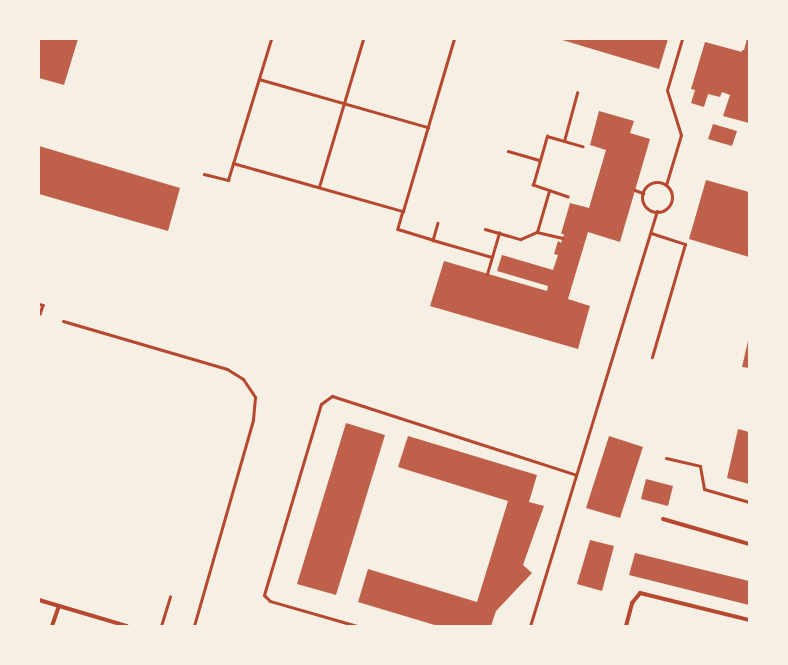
<!DOCTYPE html>
<html>
<head>
<meta charset="utf-8">
<style>
	body { margin:0 }
	#map { position:relative; width:788px; height:665px; overflow:hidden; background:#f6efe4; font-family:"Alegreya Sans",sans-serif }
	div>[style] { position:absolute }
	[style*='--x'] { left:calc(var(--x)*1px); top:calc(var(--y)*1px); width:calc(var(--w)*1px); rotate:calc(var(--a)*1deg) }
	.building>* { inset:0; background:#bf614a }
	.path>* { height:2.5px; margin:-1.25px; padding:0 1.25px; transform-origin:1.25px; border-radius:1.25px; background:#b5482f }
	.service>* { height:3px; margin:-1.5px; padding:0 1.5px; transform-origin:1.5px; border-radius:1.5px; background:#b5482f }
	.service>.ring { margin:-1.5px; padding:0; box-sizing:content-box; background:none; border:3px solid #b5482f; border-radius:50% }
	.minor>* { height:4px; margin:-2px; padding:0 2px; transform-origin:2px; border-radius:2px; background:#b5482f }
	span { translate:-50% -50%; white-space:nowrap; text-align:center; line-height:1.15; -webkit-text-stroke:3.5px #f6efe4; paint-order:stroke }
	.frame { position:absolute; inset:0; border:40px solid #f6efe4; pointer-events:none }
</style>
</head>
<body>
<div id="map">
	<div class="building">
		<div style="clip-path:polygon(39px 39px,78px 39px,64px 85px,39px 78px)"></div>
		<div style="clip-path:polygon(559px 39px,668px 39px,659px 69px)"></div>
		<div style="clip-path:polygon(747px 39px,749px 40px,749px 123px,723px 116px,730px 95px,722px 92px,720px 97px,708px 94px,704px 107px,691px 103px,695px 90px,691px 89px,705px 42px,742px 52px,742px 50px,744px 50px)"></div>
		<div style="clip-path:polygon(599px 111px,634px 121px,630px 133px,650px 139px,620px 242px,588px 232px,568px 299px,590px 306px,578px 349px,430px 306px,444px 261px,547px 291px,548px 286px,497px 271px,502px 255px,553px 270px,558px 255px,554px 254px,558px 241px,561px 243px,564px 234px,561px 234px,570px 203px,589px 208px,606px 150px,590px 145px)"></div>
		<div style="clip-path:polygon(713px 124px,737px 131px,732px 146px,708px 139px)"></div>
		<div style="clip-path:polygon(39px 146px,180px 188px,168px 231px,39px 194px)"></div>
		<div style="clip-path:polygon(706px 180px,749px 192px,749px 257px,689px 239px)"></div>
		<div style="clip-path:polygon(748px 341px,749px 341px,749px 368px,742px 367px)"></div>
		<div style="clip-path:polygon(346px 423px,385px 435px,336px 595px,297px 584px)"></div>
		<div style="clip-path:polygon(738px 429px,749px 432px,749px 484px,727px 478px)"></div>
		<div style="clip-path:polygon(408px 436px,537px 475px,529px 502px,544px 506px,523px 565px,532px 573px,496px 611px,491px 626px,438px 626px,358px 602px,368px 569px,477px 602px,508px 501px,398px 467px)"></div>
		<div style="clip-path:polygon(609px 436px,643px 447px,620px 518px,586px 508px)"></div>
		<div style="clip-path:polygon(646px 479px,673px 486px,668px 506px,641px 499px)"></div>
		<div style="clip-path:polygon(590px 540px,614px 546px,602px 591px,577px 584px)"></div>
		<div style="clip-path:polygon(635px 553px,749px 581px,749px 605px,629px 575px)"></div>
	</div>
	<div class="path">
		<div style="--x:259;--y:79;--w:176;--a:15.9"></div>
		<div style="--x:564;--y:141;--w:50;--a:-74.8"></div>
		<div style="--x:508;--y:151;--w:33;--a:16"></div>
		<div style="--x:233;--y:163;--w:177;--a:15.8"></div>
		<div style="--x:403;--y:211;--w:179;--a:-73.5"></div>
		<div style="--x:204;--y:174;--w:25;--a:14"></div>
		<div style="--x:228;--y:180;--w:147;--a:-73"></div>
		<div style="--x:319;--y:187;--w:154;--a:-73.4"></div>
		<div style="--x:635;--y:190;--w:9;--a:21"></div>
		<div style="--x:568;--y:197;--w:37;--a:-161"></div>
		<div style="--x:533;--y:185;--w:51;--a:-74.1"></div>
		<div style="--x:547;--y:136;--w:37;--a:16"></div>
		<div style="--x:403;--y:211;--w:19;--a:106"></div>
		<div style="--x:398;--y:229;--w:37;--a:17"></div>
		<div style="--x:438;--y:223;--w:18;--a:106"></div>
		<div style="--x:433;--y:240;--w:61;--a:16.1"></div>
		<div style="--x:485;--y:229;--w:37;--a:16"></div>
		<div style="--x:521;--y:239;--w:17;--a:-24"></div>
		<div style="--x:537;--y:232;--w:26;--a:13"></div>
		<div style="--x:537;--y:232;--w:43;--a:-73.7"></div>
		<div style="--x:487;--y:274;--w:43;--a:-73.7"></div>
		<div style="--x:39;--y:304;--w:4;--a:14"></div>
		<div style="--x:43;--y:305;--w:9;--a:108"></div>
	</div>
	<div class="service">
		<div class="ring" style="left:642px;top:182px;width:27px;height:27px"></div>
		<div style="--x:666;--y:185;--w:52;--a:-73.3"></div>
		<div style="--x:681;--y:135;--w:47;--a:-107.3"></div>
		<div style="--x:667;--y:90;--w:53;--a:-73.6"></div>
		<div style="--x:651;--y:233;--w:36;--a:18"></div>
		<div style="--x:685;--y:244;--w:118;--a:106.3"></div>
		<div style="--x:63;--y:321;--w:171;--a:16.3"></div>
		<div style="--x:227;--y:369;--w:19;--a:32"></div>
		<div style="--x:243;--y:379;--w:22;--a:56"></div>
		<div style="--x:255;--y:397;--w:23;--a:95"></div>
		<div style="--x:253;--y:420;--w:214;--a:106"></div>
		<div style="--x:666;--y:458;--w:35;--a:13"></div>
		<div style="--x:700;--y:466;--w:23;--a:80"></div>
		<div style="--x:704;--y:489;--w:47;--a:16.1"></div>
		<div style="--x:161;--y:626;--w:31;--a:-73"></div>
		<div style="--x:357;--y:626;--w:91;--a:-164"></div>
		<div style="--x:270;--y:601;--w:8;--a:-135"></div>
		<div style="--x:264;--y:595;--w:199;--a:-73.4"></div>
		<div style="--x:321;--y:404;--w:14;--a:-36"></div>
		<div style="--x:332;--y:396;--w:256;--a:17.9"></div>
		<div style="--x:530;--y:626;--w:434;--a:-73"></div>
	</div>
	<div class="minor">
		<div style="--x:663;--y:519;--w:90;--a:16.2"></div>
		<div style="--x:39;--y:600;--w:92;--a:16.5"></div>
		<div style="--x:52;--y:626;--w:21;--a:-71"></div>
		<div style="--x:626;--y:626;--w:24;--a:-75"></div>
		<div style="--x:632;--y:603;--w:13;--a:-51"></div>
		<div style="--x:640;--y:593;--w:112;--a:13.9"></div>
	</div>
	<div class="frame"></div>
</div>
</body>
</html>
